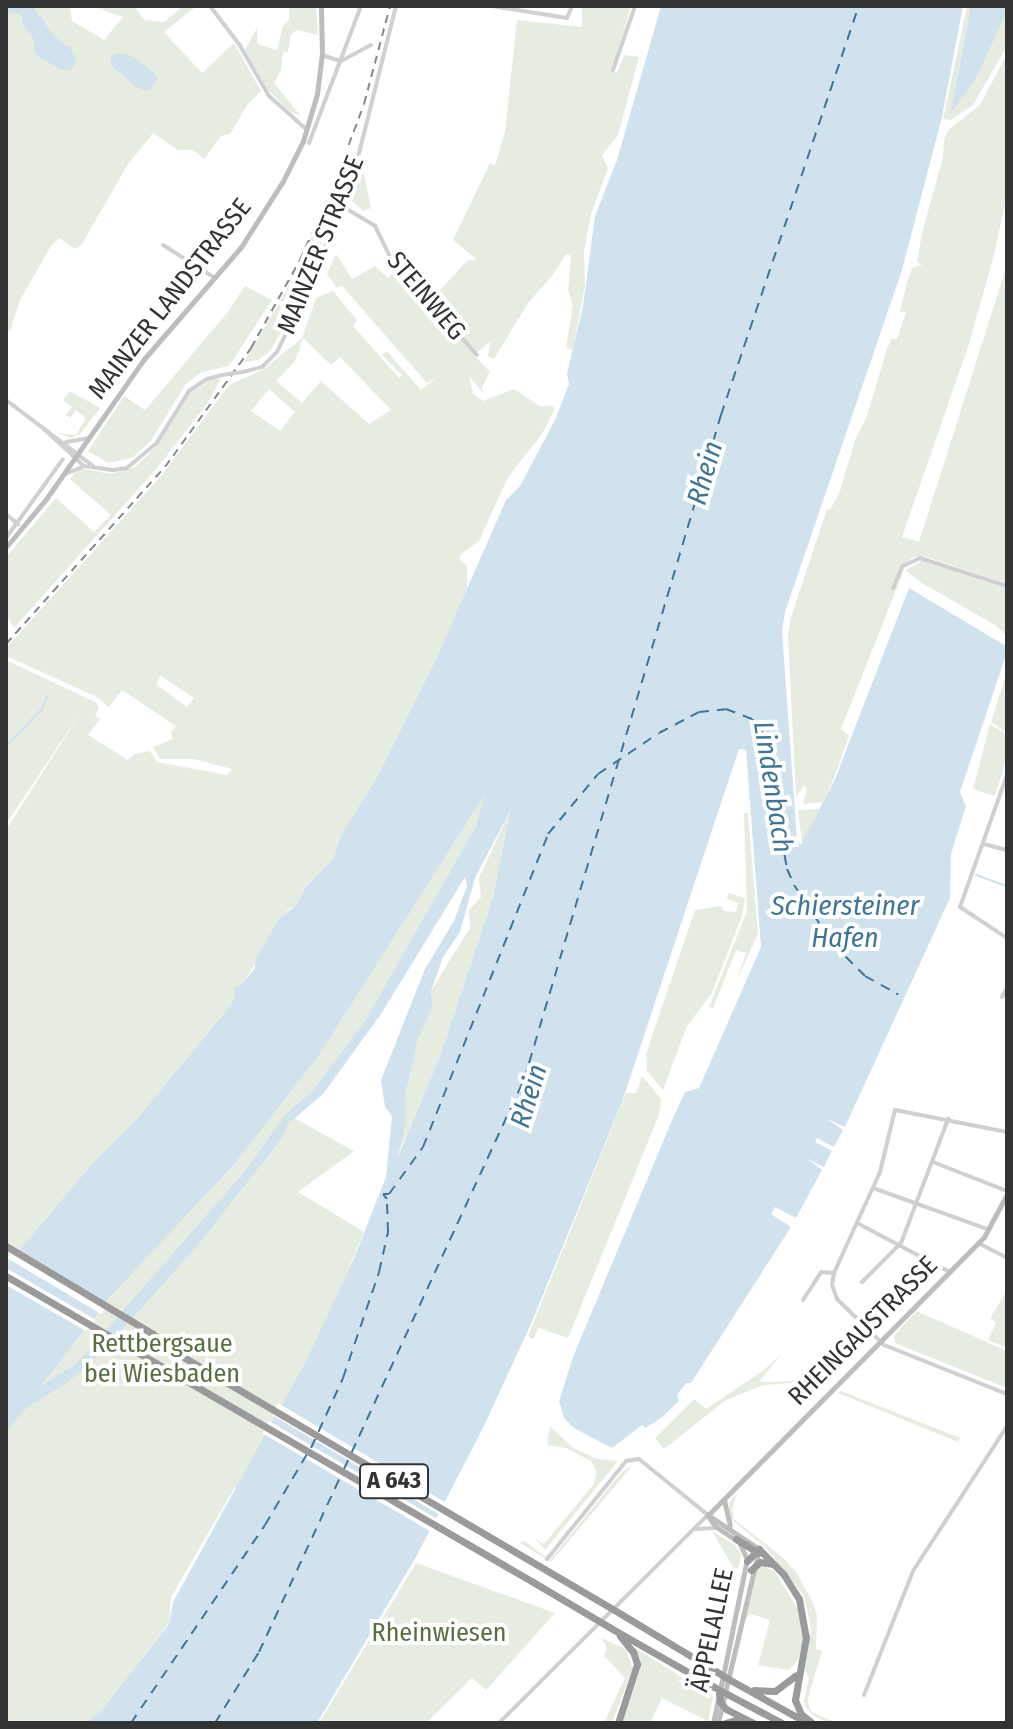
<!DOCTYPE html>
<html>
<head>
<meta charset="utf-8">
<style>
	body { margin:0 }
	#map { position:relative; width:1013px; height:1729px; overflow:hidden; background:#fff; font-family:"Fira Sans Condensed",sans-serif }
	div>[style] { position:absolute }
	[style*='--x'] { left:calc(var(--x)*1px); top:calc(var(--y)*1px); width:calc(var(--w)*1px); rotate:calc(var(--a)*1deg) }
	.green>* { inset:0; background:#e6ecdf }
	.water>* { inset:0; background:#cfe2ee }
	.pier>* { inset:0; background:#fff }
	.stream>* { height:2px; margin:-1px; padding:0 1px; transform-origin:1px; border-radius:1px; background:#cfe2ee }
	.ferry>* { height:2px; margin-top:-1px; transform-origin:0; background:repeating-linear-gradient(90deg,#3f7597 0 10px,transparent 0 18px) }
	.minor>* { height:4px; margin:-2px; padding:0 2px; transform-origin:2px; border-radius:2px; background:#d0d0d0 }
	.tertiary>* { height:4px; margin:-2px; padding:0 2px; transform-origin:2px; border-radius:2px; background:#d0d0d0 }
	.secondary>* { height:5px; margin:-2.5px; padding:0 2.5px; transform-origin:2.5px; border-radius:2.5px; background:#bdbdbd }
	.motorway>* { height:7px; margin:-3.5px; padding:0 3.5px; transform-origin:3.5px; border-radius:3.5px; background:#9a9a9a }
	.rail>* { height:2px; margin-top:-1px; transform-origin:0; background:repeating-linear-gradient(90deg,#888 0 8px,transparent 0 14px) }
	.minor-bridge>* { height:4px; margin:-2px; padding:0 2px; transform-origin:2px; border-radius:2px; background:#d0d0d0 }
	.motorway-bridge>* { height:7px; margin:-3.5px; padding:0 3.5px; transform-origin:3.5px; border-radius:3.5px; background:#9a9a9a }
	span { translate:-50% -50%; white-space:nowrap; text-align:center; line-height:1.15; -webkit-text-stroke:8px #fff; paint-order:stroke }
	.shield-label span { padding:2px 6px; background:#fff; border:2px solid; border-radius:6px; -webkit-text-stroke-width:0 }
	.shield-label { font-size:24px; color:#333; font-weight:700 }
	.street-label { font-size:26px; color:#333 }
	.park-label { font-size:26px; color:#56703f }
	.water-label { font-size:28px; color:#3f7597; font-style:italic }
	.frame { position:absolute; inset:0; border:8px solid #333; pointer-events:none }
</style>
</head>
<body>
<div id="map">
	<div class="green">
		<div style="clip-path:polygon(6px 6px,70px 6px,72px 21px,104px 40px,123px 17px,92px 6px,134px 6px,144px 20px,164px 22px,180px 9px,178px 6px,191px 6px,194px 8px,164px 32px,202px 73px,234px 43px,261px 91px,247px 105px,230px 134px,221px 136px,204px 159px,193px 150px,178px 150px,153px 133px,128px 164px,82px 244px,75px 249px,59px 238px,51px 246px,20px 300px,10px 331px,6px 329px)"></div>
		<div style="clip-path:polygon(289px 6px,316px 6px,318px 35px,297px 30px,291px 34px,288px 52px,283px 52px,281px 70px,274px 83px,300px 115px,290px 112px,268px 90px,245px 50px,257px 28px,257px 44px,277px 50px,283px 26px,289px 20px)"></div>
		<div style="clip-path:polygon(evenodd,582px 6px,631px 6px,612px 71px,617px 73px,624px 55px,639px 57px,618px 135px,602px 155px,608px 168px,591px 214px,584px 252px,585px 285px,573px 350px,566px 348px,573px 305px,568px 291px,571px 256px,566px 254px,552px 276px,528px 303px,494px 359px,488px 356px,490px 342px,474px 355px,490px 372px,482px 387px,483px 393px,469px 376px,473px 394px,483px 401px,514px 389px,541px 407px,550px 405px,555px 408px,542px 434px,508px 477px,479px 541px,461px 554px,459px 559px,467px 566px,467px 590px,438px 655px,377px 777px,341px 835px,333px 859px,306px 887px,295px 906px,288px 910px,226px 1011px,135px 1121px,91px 1165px,6px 1266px,6px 830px,83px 709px,6px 824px,6px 660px,97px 703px,99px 708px,95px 716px,100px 719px,88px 735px,128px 760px,135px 754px,150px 751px,157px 762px,227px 775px,232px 769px,194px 759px,160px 759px,153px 747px,173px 739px,171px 733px,176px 726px,122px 690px,109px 707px,97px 697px,6px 656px,6px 648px,162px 475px,229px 385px,264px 369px,302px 338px,316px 298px,333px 291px,357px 320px,353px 326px,399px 378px,402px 375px,382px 355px,387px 351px,421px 390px,436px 378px,427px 383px,342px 286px,337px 288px,327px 274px,336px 254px,352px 279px,375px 266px,388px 278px,396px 269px,430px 301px,468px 260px,477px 260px,453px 240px,490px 163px,495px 166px,505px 132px,517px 20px,582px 27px,582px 6px,303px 338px,331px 365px,340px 357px,391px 410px,369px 424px,321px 381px,302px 403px,276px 381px,295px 361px,303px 338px,582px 6px,269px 389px,295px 412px,280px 431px,251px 411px,269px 389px,582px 6px,161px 676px,194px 698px,187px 707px,156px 684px,161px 676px)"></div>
		<div style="clip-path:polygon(967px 6px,1007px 6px,1007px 46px,973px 105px,951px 120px,943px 119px)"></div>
		<div style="clip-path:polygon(1007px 54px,1007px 195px,994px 255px,969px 344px,902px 537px,919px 542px,1007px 265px,1007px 584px,924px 556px,912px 558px,903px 566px,902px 575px,841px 729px,849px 736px,834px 778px,823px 802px,803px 804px,807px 788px,804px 785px,796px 797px,788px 634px,791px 617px,827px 509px,830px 510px,840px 491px,856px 437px,866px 419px,886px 352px,891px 339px,897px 339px,906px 312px,900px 312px,908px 278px,913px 267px,922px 265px,917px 262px,922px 233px,943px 157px,944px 140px,948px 130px,980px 105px)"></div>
		<div style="clip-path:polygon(342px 172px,346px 173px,313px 268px,290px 317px,270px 351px,258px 360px,244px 362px,285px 293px)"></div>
		<div style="clip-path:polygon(358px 172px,364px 174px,371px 208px,363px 211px,351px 200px)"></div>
		<div style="clip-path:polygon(245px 286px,272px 300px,229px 366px,202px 372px,186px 384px,150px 442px,132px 458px,108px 463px,88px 451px,124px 396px,145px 410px,228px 312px)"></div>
		<div style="clip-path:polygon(221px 378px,209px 401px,158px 467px,14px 628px,6px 616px,6px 557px,56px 498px,94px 532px,111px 515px,70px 479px,78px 468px,111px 474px,135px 467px,157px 446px,189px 394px,210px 380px)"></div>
		<div style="clip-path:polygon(70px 391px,100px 408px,81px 433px,71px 438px,58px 433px,76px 435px,86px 418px,76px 410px,70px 418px,66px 415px,72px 407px,63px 400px)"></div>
		<div style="clip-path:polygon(923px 560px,1007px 588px,1007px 636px,995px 625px,922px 583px,905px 570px)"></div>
		<div style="clip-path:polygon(1007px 672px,1007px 733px,991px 722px)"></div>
		<div style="clip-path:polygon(990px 724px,1007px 735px,1007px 758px,995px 796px,973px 789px)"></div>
		<div style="clip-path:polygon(487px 791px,476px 826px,366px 1019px,312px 1091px,287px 1114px,354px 1151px,298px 1192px,364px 1232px,325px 1325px,238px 1488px,235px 1487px,171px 1597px,169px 1623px,102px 1711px,86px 1723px,6px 1723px,6px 1410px)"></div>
		<div style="clip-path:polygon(513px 804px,493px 897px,440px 1056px,396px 1160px,405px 1127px,405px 1097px,418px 1037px,433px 1006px,431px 991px,470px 928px,469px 910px,481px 897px,479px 878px)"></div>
		<div style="clip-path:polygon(821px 809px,805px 841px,802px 842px,798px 810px)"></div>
		<div style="clip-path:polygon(744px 813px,748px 813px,758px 934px,737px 980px,746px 953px,736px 950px,713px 1008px,709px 1007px,747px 911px)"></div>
		<div style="clip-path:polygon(728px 893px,745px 898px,742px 916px,712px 993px,687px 1026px,663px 1090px,647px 1071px,646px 1054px,695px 910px,721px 906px,724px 911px,736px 912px,738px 903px,727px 899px)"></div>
		<div style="clip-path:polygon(642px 1076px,661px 1099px,659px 1115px,568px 1338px,539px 1328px,533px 1339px,528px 1336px,626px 1093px,636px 1093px)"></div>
		<div style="clip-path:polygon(1007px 1290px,1007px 1348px,988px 1340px,996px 1322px,990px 1319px)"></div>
		<div style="clip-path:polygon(916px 1311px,1007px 1351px,1007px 1388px,895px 1343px,894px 1336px)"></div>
		<div style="clip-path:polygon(782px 1353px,759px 1382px,803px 1381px,823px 1385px,822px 1391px,793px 1383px,763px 1385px,726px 1400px,664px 1449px,655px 1438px,694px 1399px,706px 1409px,764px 1370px)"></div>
		<div style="clip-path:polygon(841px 1391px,960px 1438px,958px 1442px,838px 1393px)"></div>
		<div style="clip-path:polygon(550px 1426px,573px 1448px,597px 1459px,618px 1461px,545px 1550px,535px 1538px,544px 1544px,593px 1485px,597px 1472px,591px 1461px,566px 1448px,547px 1445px)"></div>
		<div style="clip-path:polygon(632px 1466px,551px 1562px,520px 1543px,523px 1540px,550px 1560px,622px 1472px)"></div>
		<div style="clip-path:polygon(737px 1493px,732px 1510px,734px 1519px,782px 1557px,796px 1572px,811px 1599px,817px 1615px,816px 1649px,822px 1651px,808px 1698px,809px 1707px,813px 1713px,837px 1723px,828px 1723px,814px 1716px,806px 1708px,804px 1701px,809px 1678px,805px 1670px,811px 1628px,804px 1596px,766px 1548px,730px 1518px,729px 1503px)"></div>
		<div style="clip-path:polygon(712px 1531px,735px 1545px,741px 1554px,737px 1574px)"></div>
		<div style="clip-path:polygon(416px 1563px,555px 1613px,486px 1690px,472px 1678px,426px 1723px,319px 1723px)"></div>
		<div style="clip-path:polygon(761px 1565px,775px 1572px,799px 1611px,803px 1642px,798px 1660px,789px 1670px,758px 1665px,770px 1620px,751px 1614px,745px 1619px,755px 1569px)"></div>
		<div style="clip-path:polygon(601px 1638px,626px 1649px,633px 1668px,612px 1723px,604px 1723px,625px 1678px,604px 1656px,607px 1648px)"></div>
		<div style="clip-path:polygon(634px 1647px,713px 1697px,708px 1721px,662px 1698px,650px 1723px,622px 1723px,640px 1670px)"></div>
	</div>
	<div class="water">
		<div style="clip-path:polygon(6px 6px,33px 6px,54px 36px,72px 50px,76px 62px,71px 70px,61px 70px,38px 56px,34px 51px,34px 40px,23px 25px,21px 14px,6px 12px)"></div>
		<div style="clip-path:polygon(evenodd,661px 6px,963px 6px,942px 117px,902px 270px,785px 612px,782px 631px,797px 840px,801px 845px,835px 779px,909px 588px,1006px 646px,1006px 655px,960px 792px,966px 806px,951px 854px,950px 898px,845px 1127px,827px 1119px,843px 1130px,834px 1147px,817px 1138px,815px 1142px,832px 1151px,824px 1167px,806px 1158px,822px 1170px,796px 1218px,775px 1207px,771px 1214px,791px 1227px,691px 1383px,686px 1383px,677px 1395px,679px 1401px,660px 1419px,645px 1428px,642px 1425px,612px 1448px,574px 1428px,564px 1418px,559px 1401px,573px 1357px,672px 1120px,685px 1092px,699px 1088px,761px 947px,746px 750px,739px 749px,622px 1102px,531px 1324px,482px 1430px,416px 1557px,317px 1723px,86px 1723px,102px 1710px,169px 1624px,173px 1602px,307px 1359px,355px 1256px,386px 1177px,392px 1116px,385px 1107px,381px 1080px,425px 969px,454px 921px,467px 886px,465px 877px,381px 1014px,323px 1094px,289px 1123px,281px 1139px,198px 1245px,103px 1351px,69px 1381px,25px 1409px,6px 1432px,6px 1266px,91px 1165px,135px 1121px,226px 1011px,235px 997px,234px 988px,242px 984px,255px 968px,255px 960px,278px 920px,295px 906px,306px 887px,333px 859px,341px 835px,377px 777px,438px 655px,506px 500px,520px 486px,555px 420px,569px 384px,567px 374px,583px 306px,595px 216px,617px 160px,661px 6px,485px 794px,476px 826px,366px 1019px,312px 1091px,284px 1116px,247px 1169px,77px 1363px,40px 1387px,109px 1298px,236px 1162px,319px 1055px,485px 794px,661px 6px,511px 809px,493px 897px,440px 1056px,397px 1159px,405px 1127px,405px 1097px,418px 1038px,433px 1006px,431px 991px,443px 957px,460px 932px,475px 878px,511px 809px)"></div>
		<div style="clip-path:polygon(971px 6px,1007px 6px,1007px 11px,975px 80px,951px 113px)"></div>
		<div style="clip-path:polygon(117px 53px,132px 56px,156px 75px,158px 78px,151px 89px,144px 91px,135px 86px,112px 66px,110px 58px)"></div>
	</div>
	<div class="pier">
		<div style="clip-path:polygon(15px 1248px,109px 1304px,101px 1314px,7px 1258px)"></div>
		<div style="clip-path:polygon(6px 1268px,96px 1320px,86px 1331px,6px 1285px)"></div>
		<div style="clip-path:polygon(278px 1403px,448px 1504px,442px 1516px,272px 1415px)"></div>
		<div style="clip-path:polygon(269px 1421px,439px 1520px,433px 1533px,262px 1433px)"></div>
	</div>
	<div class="stream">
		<div style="--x:6;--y:746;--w:52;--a:-45.8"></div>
		<div style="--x:42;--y:709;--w:13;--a:-67"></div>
		<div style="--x:976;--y:875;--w:33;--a:20"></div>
	</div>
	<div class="ferry">
		<div style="--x:311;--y:1448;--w:77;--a:-65.4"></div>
		<div style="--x:343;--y:1378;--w:112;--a:-71.2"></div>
		<div style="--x:379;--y:1272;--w:41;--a:-77.3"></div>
		<div style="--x:388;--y:1232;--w:33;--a:-92"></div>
		<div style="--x:387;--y:1199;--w:6;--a:-129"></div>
		<div style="--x:383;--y:1194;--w:6;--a:0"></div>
		<div style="--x:389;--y:1194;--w:58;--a:-54.1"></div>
		<div style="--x:423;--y:1147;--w:337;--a:-68.2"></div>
		<div style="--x:548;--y:834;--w:78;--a:-50.2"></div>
		<div style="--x:598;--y:774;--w:73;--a:-33.9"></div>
		<div style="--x:659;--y:733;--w:45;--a:-27.7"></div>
		<div style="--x:699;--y:712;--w:27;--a:-6"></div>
		<div style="--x:726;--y:709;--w:28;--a:21"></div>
		<div style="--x:752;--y:719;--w:16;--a:50"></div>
		<div style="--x:762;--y:731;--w:140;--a:79.7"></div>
		<div style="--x:787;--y:869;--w:17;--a:66"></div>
		<div style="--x:794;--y:885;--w:71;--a:56.5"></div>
		<div style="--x:833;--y:944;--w:45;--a:45"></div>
		<div style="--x:865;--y:976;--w:38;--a:29"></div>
		<div style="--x:344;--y:1469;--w:429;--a:-65.2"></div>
		<div style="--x:524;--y:1080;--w:694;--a:-73.5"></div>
		<div style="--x:721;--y:415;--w:432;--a:-71.4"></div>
		<div style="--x:131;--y:1723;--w:239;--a:-55.9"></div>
		<div style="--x:265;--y:1525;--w:82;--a:-59.4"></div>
		<div style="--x:215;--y:1723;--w:84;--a:-58.2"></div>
		<div style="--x:259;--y:1652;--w:195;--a:-65.1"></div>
	</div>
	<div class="minor">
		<div style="--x:210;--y:6;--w:48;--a:52.7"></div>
		<div style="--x:239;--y:44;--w:60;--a:60"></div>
		<div style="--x:269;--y:96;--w:50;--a:41.7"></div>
		<div style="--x:492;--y:6;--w:76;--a:9.1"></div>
		<div style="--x:567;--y:18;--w:13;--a:-67"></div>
		<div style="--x:322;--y:55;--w:20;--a:18"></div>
		<div style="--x:341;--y:61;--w:34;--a:-28"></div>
		<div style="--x:613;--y:70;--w:68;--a:-71"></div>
		<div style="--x:309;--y:143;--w:147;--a:-69.2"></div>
		<div style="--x:342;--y:206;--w:39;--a:31"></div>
		<div style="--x:375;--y:226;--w:34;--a:64"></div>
		<div style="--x:390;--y:257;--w:131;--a:48.4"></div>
		<div style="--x:163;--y:245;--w:62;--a:32.4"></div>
		<div style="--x:243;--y:372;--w:20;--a:-15"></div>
		<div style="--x:262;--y:367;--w:21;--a:-45"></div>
		<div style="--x:277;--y:352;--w:80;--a:-64.1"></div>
		<div style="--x:312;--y:280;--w:115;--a:-68.6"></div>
		<div style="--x:354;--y:173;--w:172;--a:-75.9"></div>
		<div style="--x:6;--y:400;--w:109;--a:37.2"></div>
		<div style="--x:44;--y:429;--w:54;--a:42.8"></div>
		<div style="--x:84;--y:466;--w:30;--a:8"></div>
		<div style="--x:114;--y:470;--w:13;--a:-9"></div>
		<div style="--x:127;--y:468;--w:38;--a:-40"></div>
		<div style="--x:156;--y:444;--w:62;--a:-58.1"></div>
		<div style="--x:189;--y:391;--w:22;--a:-34"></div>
		<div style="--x:207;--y:379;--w:16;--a:-15"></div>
		<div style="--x:66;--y:442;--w:22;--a:-10"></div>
		<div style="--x:63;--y:475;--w:23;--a:-23"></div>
		<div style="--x:6;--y:514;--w:16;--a:40"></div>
		<div style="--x:6;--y:538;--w:97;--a:-54.2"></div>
		<div style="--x:893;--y:588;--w:24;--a:-66"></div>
		<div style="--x:903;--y:566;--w:19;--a:-25"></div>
		<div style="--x:920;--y:558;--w:91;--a:17.8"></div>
		<div style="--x:1007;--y:775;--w:140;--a:109.6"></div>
		<div style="--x:960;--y:907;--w:56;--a:33.4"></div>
		<div style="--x:984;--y:844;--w:24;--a:15"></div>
		<div style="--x:1002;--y:997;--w:10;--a:-61"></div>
		<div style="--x:1007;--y:1132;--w:114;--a:-168.9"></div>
		<div style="--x:895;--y:1110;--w:64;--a:103.6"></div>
		<div style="--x:880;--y:1172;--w:111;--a:114.5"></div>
		<div style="--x:834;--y:1273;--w:12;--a:99"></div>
		<div style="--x:832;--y:1285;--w:15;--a:70"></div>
		<div style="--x:837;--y:1299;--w:66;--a:44.4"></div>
		<div style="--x:884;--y:1345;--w:132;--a:21.7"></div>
		<div style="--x:933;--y:1162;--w:79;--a:21.4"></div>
		<div style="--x:873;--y:1188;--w:121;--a:19.8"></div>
		<div style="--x:857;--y:1223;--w:105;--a:27.8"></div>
		<div style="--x:978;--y:1243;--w:33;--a:27"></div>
		<div style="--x:862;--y:1282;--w:55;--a:-45"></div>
		<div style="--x:901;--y:1243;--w:133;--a:-69.2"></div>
		<div style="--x:803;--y:1300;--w:33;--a:-57"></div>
		<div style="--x:821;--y:1272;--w:13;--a:4"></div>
		<div style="--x:547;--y:1559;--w:126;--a:-51.1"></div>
		<div style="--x:626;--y:1461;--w:13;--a:-9"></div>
		<div style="--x:639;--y:1459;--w:89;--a:39.1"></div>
		<div style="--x:864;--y:1695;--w:133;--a:-68.4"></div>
		<div style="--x:913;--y:1571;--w:173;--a:-57"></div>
	</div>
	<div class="tertiary">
		<div style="--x:696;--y:1529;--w:19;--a:-3"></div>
		<div style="--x:499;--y:1723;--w:295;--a:-44.9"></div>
	</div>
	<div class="secondary">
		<div style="--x:6;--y:547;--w:62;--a:-50.2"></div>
		<div style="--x:46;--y:499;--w:171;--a:-55"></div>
		<div style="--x:144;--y:359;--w:148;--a:-49.1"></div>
		<div style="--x:241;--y:247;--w:78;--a:-57.5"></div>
		<div style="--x:283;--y:181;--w:45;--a:-63.4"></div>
		<div style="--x:303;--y:141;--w:49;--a:-73.4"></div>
		<div style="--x:317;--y:94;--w:39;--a:-83"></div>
		<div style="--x:322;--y:55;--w:49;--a:-91.2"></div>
		<div style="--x:724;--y:1500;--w:26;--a:77"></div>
		<div style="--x:708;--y:1515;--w:392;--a:-45.2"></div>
		<div style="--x:984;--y:1237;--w:49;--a:-61.9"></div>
		<div style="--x:708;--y:1515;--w:61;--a:33.7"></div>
		<div style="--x:759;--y:1549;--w:179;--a:103.3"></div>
		<div style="--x:708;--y:1516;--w:12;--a:55"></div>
		<div style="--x:715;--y:1526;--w:29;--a:34"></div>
		<div style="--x:739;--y:1542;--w:19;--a:65"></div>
		<div style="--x:747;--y:1559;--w:134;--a:101.6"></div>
		<div style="--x:713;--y:1723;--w:24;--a:-78"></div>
	</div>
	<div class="motorway">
		<div style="--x:6;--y:1246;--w:171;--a:30.9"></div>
		<div style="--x:153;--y:1334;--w:21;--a:43"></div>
		<div style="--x:6;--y:1276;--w:609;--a:30.14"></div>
		<div style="--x:736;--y:1539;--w:26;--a:32"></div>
		<div style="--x:747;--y:1561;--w:17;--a:-45"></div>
		<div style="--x:759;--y:1549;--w:36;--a:46"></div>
		<div style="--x:784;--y:1575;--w:28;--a:58"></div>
		<div style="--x:799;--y:1599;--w:39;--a:80"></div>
		<div style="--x:806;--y:1637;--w:64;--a:99.9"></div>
		<div style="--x:795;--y:1700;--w:15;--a:67"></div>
		<div style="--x:801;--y:1714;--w:14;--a:39"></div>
		<div style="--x:751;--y:1570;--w:12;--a:-42"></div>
		<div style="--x:760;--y:1562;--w:13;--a:9"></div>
		<div style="--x:621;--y:1614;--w:112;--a:31.1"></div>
		<div style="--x:609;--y:1627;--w:121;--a:29.7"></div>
		<div style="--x:732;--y:1681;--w:82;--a:29.1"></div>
		<div style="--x:754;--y:1690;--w:21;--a:3"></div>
		<div style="--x:775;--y:1691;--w:26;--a:-37"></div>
		<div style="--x:719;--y:1694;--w:8;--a:83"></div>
		<div style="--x:720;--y:1702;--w:9;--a:49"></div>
		<div style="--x:726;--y:1709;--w:31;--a:27"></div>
		<div style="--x:729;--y:1695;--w:60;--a:27.8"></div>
		<div style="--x:618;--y:1723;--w:62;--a:-72.1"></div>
		<div style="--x:637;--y:1664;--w:13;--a:-108"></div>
		<div style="--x:633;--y:1652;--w:21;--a:-129"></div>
		<div style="--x:725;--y:1723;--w:15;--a:-16"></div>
	</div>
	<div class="rail">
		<div style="--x:6;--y:644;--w:238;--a:-48.1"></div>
		<div style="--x:165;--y:467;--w:147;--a:-54.1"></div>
		<div style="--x:251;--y:348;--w:101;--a:-60.9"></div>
		<div style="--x:300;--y:260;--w:83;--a:-65.9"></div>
		<div style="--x:334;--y:184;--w:85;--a:-69.4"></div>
		<div style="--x:364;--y:104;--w:101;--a:-75.1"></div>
	</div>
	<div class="minor-bridge">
		<div style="--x:222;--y:375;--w:21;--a:-8"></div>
	</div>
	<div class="motorway-bridge">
		<div style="--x:168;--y:1348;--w:525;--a:30.42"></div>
		<div style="--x:533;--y:1582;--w:88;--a:30.6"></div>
		<div style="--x:717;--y:1672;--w:17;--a:31"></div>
		<div style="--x:714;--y:1687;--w:17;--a:28"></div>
	</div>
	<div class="shield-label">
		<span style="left:394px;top:1481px">A 643</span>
	</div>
	<div class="street-label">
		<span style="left:321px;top:245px;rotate:-68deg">MAINZER STRASSE</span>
		<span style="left:426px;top:296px;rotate:50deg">STEINWEG</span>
		<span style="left:170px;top:299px;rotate:-52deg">MAINZER LANDSTRASSE</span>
		<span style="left:863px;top:1331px;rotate:-45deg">RHEINGAUSTRASSE</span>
		<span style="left:712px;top:1630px;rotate:-78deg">ÄPPELALLEE</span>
	</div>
	<div class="park-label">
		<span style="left:162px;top:1359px">Rettbergsaue<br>bei Wiesbaden</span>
		<span style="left:439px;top:1633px">Rheinwiesen</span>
	</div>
	<div class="water-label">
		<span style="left:705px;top:473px;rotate:-74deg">Rhein</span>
		<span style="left:773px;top:787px;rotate:81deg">Lindenbach</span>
		<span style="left:845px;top:922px">Schiersteiner<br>Hafen</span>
		<span style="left:529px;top:1096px;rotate:-73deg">Rhein</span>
	</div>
	<div class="frame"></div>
</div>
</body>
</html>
